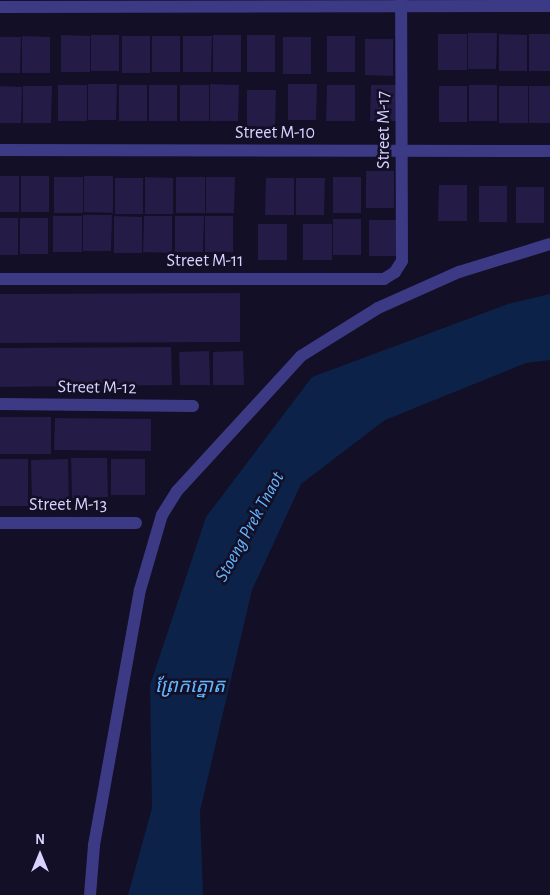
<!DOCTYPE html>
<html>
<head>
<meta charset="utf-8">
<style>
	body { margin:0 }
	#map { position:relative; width:550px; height:895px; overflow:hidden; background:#130f26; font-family:"Alegreya Sans","Noto Sans Khmer",sans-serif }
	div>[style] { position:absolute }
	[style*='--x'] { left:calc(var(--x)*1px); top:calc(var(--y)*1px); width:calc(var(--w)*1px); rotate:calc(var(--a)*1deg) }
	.water>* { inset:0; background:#0c2248 }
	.building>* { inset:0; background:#241b47 }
	.minor>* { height:12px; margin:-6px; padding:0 6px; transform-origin:6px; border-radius:6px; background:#3d3a85 }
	span { translate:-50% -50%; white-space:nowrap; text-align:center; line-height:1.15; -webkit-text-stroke:5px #130f26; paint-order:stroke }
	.street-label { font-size:18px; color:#d9d4ff }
	.water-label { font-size:19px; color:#62b6ff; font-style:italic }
	.north { position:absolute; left:15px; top:830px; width:50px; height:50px; -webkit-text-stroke:4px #130f26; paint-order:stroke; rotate:0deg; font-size:14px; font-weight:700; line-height:20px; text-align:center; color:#d9d4ff }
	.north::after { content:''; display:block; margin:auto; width:18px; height:22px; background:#d9d4ff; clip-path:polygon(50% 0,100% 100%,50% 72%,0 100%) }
</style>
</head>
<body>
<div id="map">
	<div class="water">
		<div style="clip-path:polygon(550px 294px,550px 360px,526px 363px,385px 420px,301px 484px,252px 590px,200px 811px,203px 895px,128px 895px,152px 808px,150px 685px,206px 517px,312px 377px,508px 304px)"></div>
	</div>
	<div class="building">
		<div style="clip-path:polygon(468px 33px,497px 33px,496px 69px,468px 69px)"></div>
		<div style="clip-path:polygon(438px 34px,467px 34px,467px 70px,438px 70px)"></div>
		<div style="clip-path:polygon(499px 34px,527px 35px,527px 71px,499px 71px)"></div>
		<div style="clip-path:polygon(529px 34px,550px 34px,550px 71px,529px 71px)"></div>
		<div style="clip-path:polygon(61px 35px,90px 36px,90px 72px,61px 72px)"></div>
		<div style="clip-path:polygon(91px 35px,119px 35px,119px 71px,91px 71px)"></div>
		<div style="clip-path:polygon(213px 35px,241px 35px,241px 72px,213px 72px)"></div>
		<div style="clip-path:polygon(247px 35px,275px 35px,275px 72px,247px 72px)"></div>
		<div style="clip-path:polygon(22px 36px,50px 37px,50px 73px,22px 73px)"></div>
		<div style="clip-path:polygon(122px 36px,150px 36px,150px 73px,122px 73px)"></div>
		<div style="clip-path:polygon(152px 36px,180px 36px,180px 72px,152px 72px)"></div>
		<div style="clip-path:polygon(183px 36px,212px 36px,211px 72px,183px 72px)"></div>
		<div style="clip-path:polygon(327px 36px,355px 36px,355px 72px,327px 72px)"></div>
		<div style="clip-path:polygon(0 37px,21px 37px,20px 73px,0 73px)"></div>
		<div style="clip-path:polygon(283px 37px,311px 37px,311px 74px,283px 74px)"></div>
		<div style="clip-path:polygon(365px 39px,393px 39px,393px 76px,365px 75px)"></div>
		<div style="clip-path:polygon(88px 84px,117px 84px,116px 120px,88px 120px)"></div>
		<div style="clip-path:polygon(210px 84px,239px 85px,238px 121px,210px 121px)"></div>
		<div style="clip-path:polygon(288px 84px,317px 84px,316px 120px,288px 120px)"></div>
		<div style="clip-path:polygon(58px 85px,87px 85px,87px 121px,58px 121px)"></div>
		<div style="clip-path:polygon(119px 85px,147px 85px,147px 121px,119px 121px)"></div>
		<div style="clip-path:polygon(149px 85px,177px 85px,177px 121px,149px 121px)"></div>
		<div style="clip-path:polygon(180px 85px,209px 85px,209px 121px,180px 121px)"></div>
		<div style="clip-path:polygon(327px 85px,355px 85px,355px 121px,326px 121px)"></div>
		<div style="clip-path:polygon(371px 85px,399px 85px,399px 121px,370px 121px)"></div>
		<div style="clip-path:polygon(469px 85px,497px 85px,497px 121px,469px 121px)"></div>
		<div style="clip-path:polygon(0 86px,22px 87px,21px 123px,0 123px)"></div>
		<div style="clip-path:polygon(23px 86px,52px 86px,51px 123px,23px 123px)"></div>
		<div style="clip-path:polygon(439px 86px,467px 86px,467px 122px,439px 122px)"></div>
		<div style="clip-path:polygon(499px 86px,528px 86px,528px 123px,499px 123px)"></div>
		<div style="clip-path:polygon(529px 86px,550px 86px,550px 123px,529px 123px)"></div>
		<div style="clip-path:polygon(247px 90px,276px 90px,275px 127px,247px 126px)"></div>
		<div style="clip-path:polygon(366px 171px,394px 171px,394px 208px,366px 208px)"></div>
		<div style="clip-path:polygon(0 176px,19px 176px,19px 212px,0 212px)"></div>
		<div style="clip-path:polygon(21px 176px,49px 176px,49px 212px,21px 212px)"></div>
		<div style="clip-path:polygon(84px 176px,113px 176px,113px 213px,84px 212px)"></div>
		<div style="clip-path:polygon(54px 177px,83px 177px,83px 213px,54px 213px)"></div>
		<div style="clip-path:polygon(145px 177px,173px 178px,173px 214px,145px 214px)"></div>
		<div style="clip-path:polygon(176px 177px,205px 177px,205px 213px,176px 213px)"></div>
		<div style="clip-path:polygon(206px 177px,235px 177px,234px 213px,206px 213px)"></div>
		<div style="clip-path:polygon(333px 177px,361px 177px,361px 213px,333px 213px)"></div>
		<div style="clip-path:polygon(115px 178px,143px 178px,143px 214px,115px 214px)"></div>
		<div style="clip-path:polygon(266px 178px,294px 178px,294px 215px,265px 215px)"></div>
		<div style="clip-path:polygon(296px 178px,325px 178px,324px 215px,296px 215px)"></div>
		<div style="clip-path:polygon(439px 185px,467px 185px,467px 221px,438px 221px)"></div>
		<div style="clip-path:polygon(479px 186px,507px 186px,507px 222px,479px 222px)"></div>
		<div style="clip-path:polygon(516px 187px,544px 187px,544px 223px,516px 223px)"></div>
		<div style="clip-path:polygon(83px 215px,112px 215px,111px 251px,83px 251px)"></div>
		<div style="clip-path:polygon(53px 216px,82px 216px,82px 252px,53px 252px)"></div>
		<div style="clip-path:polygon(114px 216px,142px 217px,142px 253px,114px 253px)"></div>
		<div style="clip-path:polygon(144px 216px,172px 216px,172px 253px,143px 252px)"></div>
		<div style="clip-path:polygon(175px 216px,204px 216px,203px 252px,175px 252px)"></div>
		<div style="clip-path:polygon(205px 216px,233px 216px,233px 252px,205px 252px)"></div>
		<div style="clip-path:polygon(0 218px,18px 218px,18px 255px,0 255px)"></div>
		<div style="clip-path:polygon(20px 218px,48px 218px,48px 254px,20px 254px)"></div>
		<div style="clip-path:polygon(333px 219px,361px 219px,361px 255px,333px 255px)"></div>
		<div style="clip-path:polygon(369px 220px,397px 220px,397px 256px,369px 256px)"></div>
		<div style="clip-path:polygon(258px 224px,287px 224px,287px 260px,258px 260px)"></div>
		<div style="clip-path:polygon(303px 224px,332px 224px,332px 260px,303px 260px)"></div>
		<div style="clip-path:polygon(240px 293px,240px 342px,0 343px,0 294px)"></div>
		<div style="clip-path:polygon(171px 347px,172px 385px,0 387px,0 348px)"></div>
		<div style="clip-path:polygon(209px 351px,210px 385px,180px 385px,179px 352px)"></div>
		<div style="clip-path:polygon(243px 351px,244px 385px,213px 385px,213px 352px)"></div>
		<div style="clip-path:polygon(0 417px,51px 417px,51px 454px,0 454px)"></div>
		<div style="clip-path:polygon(55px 418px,151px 419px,151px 451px,54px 450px)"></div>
		<div style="clip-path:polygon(71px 458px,107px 458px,108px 497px,72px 498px)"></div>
		<div style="clip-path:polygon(0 459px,28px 459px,28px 506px,0 506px)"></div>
		<div style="clip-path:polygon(68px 459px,69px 502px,32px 503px,31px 460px)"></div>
		<div style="clip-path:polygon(111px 459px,145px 459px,145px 495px,111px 495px)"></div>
	</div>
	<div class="minor">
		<div style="--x:0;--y:7;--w:550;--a:-0.1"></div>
		<div style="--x:0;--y:150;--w:550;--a:0.1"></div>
		<div style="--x:0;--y:279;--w:384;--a:0"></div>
		<div style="--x:384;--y:279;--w:13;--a:-32"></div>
		<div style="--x:395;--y:272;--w:13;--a:-58"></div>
		<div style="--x:402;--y:261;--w:261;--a:-90.2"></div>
		<div style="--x:0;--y:404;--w:193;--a:0.6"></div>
		<div style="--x:0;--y:523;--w:136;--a:0"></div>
		<div style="--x:90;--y:895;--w:50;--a:-85.4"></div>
		<div style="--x:94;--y:845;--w:259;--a:-79.8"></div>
		<div style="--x:140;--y:590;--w:78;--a:-73.7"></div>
		<div style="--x:162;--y:515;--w:28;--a:-58"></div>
		<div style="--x:177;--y:491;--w:183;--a:-47.4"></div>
		<div style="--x:301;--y:356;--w:91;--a:-31.9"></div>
		<div style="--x:378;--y:308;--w:89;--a:-24"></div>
		<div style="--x:459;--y:272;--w:95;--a:-17.1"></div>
	</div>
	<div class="street-label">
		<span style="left:384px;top:130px;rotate:-90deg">Street M-17</span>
		<span style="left:275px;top:133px">Street M-10</span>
		<span style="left:205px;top:261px">Street M-11</span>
		<span style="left:97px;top:388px;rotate:1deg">Street M-12</span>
		<span style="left:68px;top:505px">Street M-13</span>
	</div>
	<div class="water-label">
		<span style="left:250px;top:527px;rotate:-61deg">Stoeng Prek Tnaot</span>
		<span style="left:190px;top:687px">ព្រែកត្នោត</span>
	</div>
	<div class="north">N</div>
</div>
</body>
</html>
